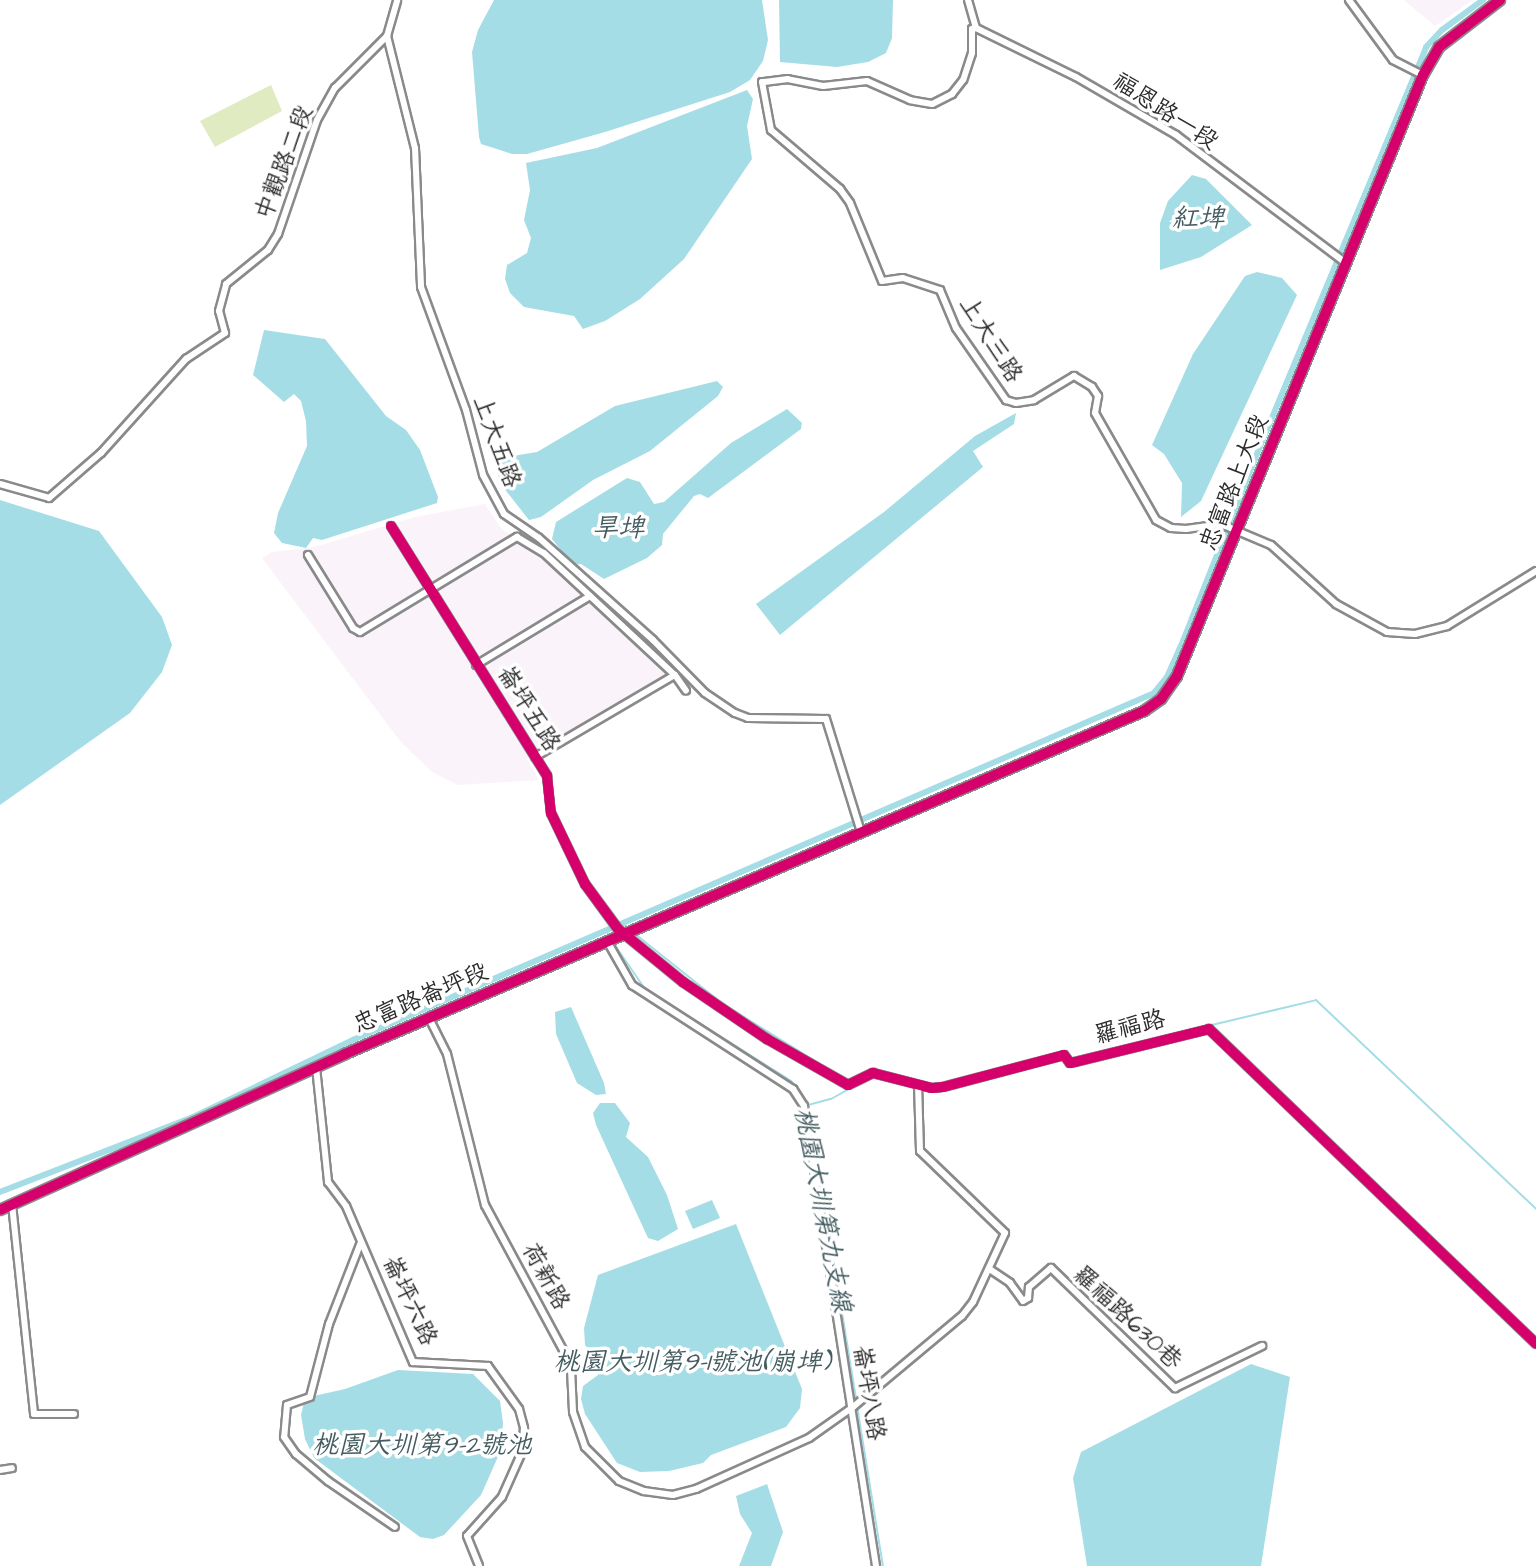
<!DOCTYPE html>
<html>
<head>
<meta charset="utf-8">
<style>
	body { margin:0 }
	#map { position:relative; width:1536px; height:1566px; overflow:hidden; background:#fff; font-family:"Architects Daughter","LXGW WenKai TC",sans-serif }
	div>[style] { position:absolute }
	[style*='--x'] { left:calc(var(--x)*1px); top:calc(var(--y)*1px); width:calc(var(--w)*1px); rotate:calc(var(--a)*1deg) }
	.built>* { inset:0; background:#faf3fa }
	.green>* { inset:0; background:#e1ebc2 }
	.water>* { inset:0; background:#a5dde6 }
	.stream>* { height:2px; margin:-1px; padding:0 1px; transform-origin:1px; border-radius:1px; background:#a5dde6 }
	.canal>* { height:6px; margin:-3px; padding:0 3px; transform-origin:3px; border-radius:3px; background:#a5dde6 }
	.roads { filter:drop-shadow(2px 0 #8a8a8a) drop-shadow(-2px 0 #8a8a8a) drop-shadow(0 2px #8a8a8a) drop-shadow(0 -2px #8a8a8a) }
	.minor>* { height:6px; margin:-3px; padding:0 3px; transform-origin:3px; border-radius:3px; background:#fff }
	.tertiary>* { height:8px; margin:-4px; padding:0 4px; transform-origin:4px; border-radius:4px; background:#fff }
	.cycleway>* { height:10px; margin:-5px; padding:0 5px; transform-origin:5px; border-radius:5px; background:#d6006c }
	span { translate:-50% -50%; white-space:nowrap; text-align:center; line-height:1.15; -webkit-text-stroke:7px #fff; paint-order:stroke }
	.street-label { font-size:24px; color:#2b2b2b }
	.water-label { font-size:26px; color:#445c60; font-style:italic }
</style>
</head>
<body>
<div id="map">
	<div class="built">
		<div style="clip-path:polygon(1404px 0,1473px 0,1435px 26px)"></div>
		<div style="clip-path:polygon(485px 504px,500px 527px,564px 576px,666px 674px,527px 759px,539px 780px,458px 785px,432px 772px,400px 741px,262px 558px,272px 552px,314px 547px,415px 517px)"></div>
	</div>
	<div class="green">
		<div style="clip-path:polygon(271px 85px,282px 111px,215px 147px,200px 121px)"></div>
	</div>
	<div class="water">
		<div style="clip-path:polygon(494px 0,762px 0,768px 40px,763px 61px,750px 80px,730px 92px,605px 132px,527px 154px,512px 154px,481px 144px,479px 137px,472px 52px,478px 30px)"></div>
		<div style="clip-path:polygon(779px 0,893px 0,892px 38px,886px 53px,868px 62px,837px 67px,780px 62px)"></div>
		<div style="clip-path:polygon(747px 90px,753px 99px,747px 126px,752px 159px,684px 259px,640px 299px,605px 321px,583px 329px,574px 316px,524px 307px,510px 293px,505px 279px,507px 265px,527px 253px,531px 238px,524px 220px,530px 190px,526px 163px,597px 148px)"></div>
		<div style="clip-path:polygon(1192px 175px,1206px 179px,1252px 225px,1201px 257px,1160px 270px,1160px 223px,1168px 201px)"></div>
		<div style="clip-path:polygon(1257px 272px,1282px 278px,1297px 295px,1201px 501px,1181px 517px,1182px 483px,1164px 454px,1152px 445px,1193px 354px,1245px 276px)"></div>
		<div style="clip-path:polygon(264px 330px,325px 339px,386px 416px,406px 430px,420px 450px,438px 497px,437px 503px,322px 540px,313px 538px,306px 548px,282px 543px,274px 533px,278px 513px,307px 446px,306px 421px,301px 401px,294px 394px,284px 402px,253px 375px)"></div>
		<div style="clip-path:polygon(717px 381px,723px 387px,718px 396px,650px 451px,593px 480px,541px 517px,529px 520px,503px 487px,495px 467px,501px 458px,537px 452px,615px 406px)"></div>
		<div style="clip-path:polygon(787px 409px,802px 423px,801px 429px,708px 498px,700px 494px,694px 496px,663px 534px,662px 545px,647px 558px,604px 579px,581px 564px,573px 565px,552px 539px,556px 522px,627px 478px,640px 482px,654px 504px,664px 502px,731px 443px)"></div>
		<div style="clip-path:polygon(1016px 413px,1014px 424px,973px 451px,983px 467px,780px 635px,756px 604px,884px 512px,975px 436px)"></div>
		<div style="clip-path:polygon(0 500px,99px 531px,162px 617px,172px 645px,162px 672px,130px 713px,0 805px)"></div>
		<div style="clip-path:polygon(571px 1007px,604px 1083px,606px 1094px,596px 1095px,577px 1083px,556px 1034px,555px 1012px)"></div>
		<div style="clip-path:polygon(600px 1103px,615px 1103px,630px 1123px,626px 1137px,648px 1157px,667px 1195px,678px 1229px,658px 1241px,648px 1238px,596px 1125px,593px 1113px)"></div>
		<div style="clip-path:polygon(712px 1200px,720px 1218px,693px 1229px,685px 1211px)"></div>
		<div style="clip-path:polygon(736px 1224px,802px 1389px,800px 1408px,786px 1427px,711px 1455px,703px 1463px,669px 1471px,640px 1472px,617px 1463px,585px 1414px,581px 1399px,583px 1386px,598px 1375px,599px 1363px,585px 1345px,584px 1328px,598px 1275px)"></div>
		<div style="clip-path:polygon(1251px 1364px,1290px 1377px,1261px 1566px,1087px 1566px,1073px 1478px,1081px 1452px)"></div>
		<div style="clip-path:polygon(398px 1370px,473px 1374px,500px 1401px,503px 1423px,501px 1450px,481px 1495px,444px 1535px,433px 1539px,420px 1537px,314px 1458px,305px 1439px,301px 1415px,305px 1398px,345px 1389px)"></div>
		<div style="clip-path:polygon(767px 1484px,783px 1532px,771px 1566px,739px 1566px,752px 1533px,740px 1514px,736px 1496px)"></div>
	</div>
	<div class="stream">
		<div style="--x:623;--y:924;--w:4;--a:34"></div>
		<div style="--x:607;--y:931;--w:3;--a:72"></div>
		<div style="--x:635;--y:934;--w:112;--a:38.5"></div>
		<div style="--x:723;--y:1004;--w:142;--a:31.8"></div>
		<div style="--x:614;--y:944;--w:55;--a:55.4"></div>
		<div style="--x:645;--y:989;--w:173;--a:32.2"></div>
		<div style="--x:791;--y:1081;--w:29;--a:55"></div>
		<div style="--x:808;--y:1105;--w:298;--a:80.7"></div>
		<div style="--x:1069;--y:1059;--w:254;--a:-13.4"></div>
		<div style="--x:1316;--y:1000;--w:303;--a:43.5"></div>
		<div style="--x:996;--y:1076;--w:69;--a:-13.4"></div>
		<div style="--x:870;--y:1077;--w:34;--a:12"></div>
		<div style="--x:808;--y:1105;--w:24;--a:-15"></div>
		<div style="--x:831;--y:1099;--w:39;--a:-29"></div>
		<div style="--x:857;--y:1406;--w:162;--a:80.8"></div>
	</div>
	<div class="canal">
		<div style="--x:0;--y:1192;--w:205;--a:-21.2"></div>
		<div style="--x:191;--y:1118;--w:182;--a:-25.7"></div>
		<div style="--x:355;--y:1039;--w:871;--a:-23.41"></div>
		<div style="--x:1154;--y:693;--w:21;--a:-51"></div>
		<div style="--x:1167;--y:677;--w:34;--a:-66"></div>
		<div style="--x:1181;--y:646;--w:212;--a:-68.4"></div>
		<div style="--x:1259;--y:449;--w:435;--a:-67.4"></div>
		<div style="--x:1426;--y:47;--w:23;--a:-47"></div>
		<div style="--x:1442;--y:30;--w:51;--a:-36.2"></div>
	</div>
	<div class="roads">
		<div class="minor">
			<div style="--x:968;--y:0;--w:29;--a:74"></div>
			<div style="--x:976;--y:28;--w:111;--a:26.1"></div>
			<div style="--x:1076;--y:77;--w:116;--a:30.1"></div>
			<div style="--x:1176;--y:135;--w:213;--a:37"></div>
			<div style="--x:1349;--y:0;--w:74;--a:53.7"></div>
			<div style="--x:1393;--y:60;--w:34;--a:27"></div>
			<div style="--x:976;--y:28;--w:4;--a:166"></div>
			<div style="--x:972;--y:29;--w:24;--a:90"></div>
			<div style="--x:972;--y:53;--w:28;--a:108"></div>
			<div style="--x:963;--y:80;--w:18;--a:128"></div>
			<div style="--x:952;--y:94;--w:22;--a:153"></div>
			<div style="--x:932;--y:104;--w:22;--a:-170"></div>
			<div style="--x:910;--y:100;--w:47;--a:-156.2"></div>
			<div style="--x:867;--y:81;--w:44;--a:173.5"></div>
			<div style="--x:823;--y:86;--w:36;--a:-169"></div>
			<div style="--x:788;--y:79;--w:26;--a:173"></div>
			<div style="--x:762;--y:82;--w:49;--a:79.4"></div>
			<div style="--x:771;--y:130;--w:91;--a:40.5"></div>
			<div style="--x:840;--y:189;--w:17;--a:54"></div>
			<div style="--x:850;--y:203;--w:84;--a:67.7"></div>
			<div style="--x:882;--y:281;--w:21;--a:-8"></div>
			<div style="--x:903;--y:278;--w:39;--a:18"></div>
			<div style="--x:940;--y:290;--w:41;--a:67.2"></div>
			<div style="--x:956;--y:328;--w:88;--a:55.2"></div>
			<div style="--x:1006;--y:400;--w:10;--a:17"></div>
			<div style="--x:1016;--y:403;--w:18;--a:-9"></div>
			<div style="--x:1034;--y:400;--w:47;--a:-31"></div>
			<div style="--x:1074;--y:376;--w:21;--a:31"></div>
			<div style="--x:1092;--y:387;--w:11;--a:56"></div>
			<div style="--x:1098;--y:396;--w:17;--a:100"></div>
			<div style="--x:1095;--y:413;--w:123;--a:60.3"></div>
			<div style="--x:1156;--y:520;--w:17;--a:28"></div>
			<div style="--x:1171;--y:528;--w:15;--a:4"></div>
			<div style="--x:1186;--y:529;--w:35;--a:-8"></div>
			<div style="--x:1221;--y:524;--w:54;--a:22.8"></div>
			<div style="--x:1271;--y:545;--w:88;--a:42.2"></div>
			<div style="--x:1336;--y:604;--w:58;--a:28.8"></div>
			<div style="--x:1387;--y:632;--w:28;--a:4"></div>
			<div style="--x:1415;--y:634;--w:33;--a:-14"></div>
			<div style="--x:1447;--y:626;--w:105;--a:-31.7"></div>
			<div style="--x:387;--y:36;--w:115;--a:76"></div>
			<div style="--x:415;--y:148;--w:139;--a:87.5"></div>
			<div style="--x:421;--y:287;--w:131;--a:69.9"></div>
			<div style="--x:466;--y:410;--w:67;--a:75.3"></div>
			<div style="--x:483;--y:475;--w:44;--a:61.7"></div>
			<div style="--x:504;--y:514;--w:42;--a:34.4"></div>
			<div style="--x:539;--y:538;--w:153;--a:41.8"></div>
			<div style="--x:653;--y:640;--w:74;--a:45.5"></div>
			<div style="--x:705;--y:693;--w:36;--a:34"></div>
			<div style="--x:735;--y:713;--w:14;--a:21"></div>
			<div style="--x:748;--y:718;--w:78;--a:0.7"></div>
			<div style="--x:826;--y:719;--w:118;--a:72.8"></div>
			<div style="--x:0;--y:484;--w:51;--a:15.9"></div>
			<div style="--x:49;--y:498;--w:69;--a:-40.9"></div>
			<div style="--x:101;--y:453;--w:127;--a:-47.9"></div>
			<div style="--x:186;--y:359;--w:47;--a:-33.7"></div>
			<div style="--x:225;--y:333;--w:23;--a:-105"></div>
			<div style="--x:219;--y:311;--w:28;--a:-75"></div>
			<div style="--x:226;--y:284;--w:54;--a:-39"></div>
			<div style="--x:268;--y:250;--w:19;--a:-58"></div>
			<div style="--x:278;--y:234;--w:120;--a:-71.1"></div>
			<div style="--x:317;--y:120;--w:37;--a:-61"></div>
			<div style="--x:335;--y:88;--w:74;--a:-45"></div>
			<div style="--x:387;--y:36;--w:37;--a:-74"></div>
			<div style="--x:391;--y:526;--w:295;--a:58"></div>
			<div style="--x:547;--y:776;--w:37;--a:84"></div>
			<div style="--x:551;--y:813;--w:79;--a:64.4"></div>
			<div style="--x:585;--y:884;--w:56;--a:53.7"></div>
			<div style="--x:618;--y:929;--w:84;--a:39.2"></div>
			<div style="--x:683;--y:982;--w:102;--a:34.2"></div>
			<div style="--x:767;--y:1039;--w:93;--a:29.6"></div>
			<div style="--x:848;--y:1085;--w:28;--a:-26"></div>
			<div style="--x:873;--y:1073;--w:61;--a:14.3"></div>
			<div style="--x:932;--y:1088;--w:11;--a:-5"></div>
			<div style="--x:943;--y:1087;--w:125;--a:-14.8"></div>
			<div style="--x:1064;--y:1055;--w:10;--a:53"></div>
			<div style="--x:1070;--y:1063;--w:5;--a:-11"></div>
			<div style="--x:1075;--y:1062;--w:138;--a:-13.8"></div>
			<div style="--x:1209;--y:1029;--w:454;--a:43.9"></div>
			<div style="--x:308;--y:555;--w:86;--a:58.3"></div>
			<div style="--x:353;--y:628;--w:8;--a:30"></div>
			<div style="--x:360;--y:632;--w:184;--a:-31.2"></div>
			<div style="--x:517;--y:537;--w:31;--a:31"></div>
			<div style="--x:544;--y:553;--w:179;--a:43"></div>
			<div style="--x:675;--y:675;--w:19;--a:55"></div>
			<div style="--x:476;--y:665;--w:133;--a:-31.2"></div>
			<div style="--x:535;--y:757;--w:162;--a:-30.4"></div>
			<div style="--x:607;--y:941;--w:51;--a:60.4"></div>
			<div style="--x:632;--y:985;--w:192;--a:32.9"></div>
			<div style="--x:793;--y:1089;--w:20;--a:57"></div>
			<div style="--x:804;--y:1106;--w:466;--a:81.1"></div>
			<div style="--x:429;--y:1018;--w:40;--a:63.4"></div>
			<div style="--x:447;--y:1054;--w:156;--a:75.9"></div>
			<div style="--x:485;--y:1205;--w:173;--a:61.7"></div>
			<div style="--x:567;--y:1357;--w:13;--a:72"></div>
			<div style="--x:571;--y:1369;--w:43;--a:87.3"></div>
			<div style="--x:573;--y:1412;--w:37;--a:71"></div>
			<div style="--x:585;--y:1447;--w:48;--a:45"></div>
			<div style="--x:619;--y:1481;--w:27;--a:22"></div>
			<div style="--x:644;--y:1491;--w:29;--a:8"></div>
			<div style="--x:673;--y:1495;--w:24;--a:-15"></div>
			<div style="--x:696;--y:1489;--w:124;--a:-24.3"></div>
			<div style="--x:809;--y:1438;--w:54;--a:-35.2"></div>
			<div style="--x:853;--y:1407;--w:142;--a:-39.9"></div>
			<div style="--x:962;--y:1316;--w:18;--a:-52"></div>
			<div style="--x:973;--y:1302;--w:76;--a:-65.1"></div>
			<div style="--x:1005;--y:1233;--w:118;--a:-136"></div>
			<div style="--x:920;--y:1151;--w:66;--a:-91.7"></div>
			<div style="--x:316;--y:1067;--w:116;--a:84"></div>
			<div style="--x:328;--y:1182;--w:30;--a:53"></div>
			<div style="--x:346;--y:1206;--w:170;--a:66.8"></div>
			<div style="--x:413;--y:1362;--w:75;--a:3.1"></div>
			<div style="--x:488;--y:1366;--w:53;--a:54.2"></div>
			<div style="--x:519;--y:1409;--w:20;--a:75"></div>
			<div style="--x:524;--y:1428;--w:24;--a:95"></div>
			<div style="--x:522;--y:1452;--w:49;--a:114"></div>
			<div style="--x:502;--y:1497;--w:52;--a:131.9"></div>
			<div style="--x:467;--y:1536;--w:32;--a:68"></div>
			<div style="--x:12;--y:1204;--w:211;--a:84"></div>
			<div style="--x:34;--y:1414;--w:40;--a:0"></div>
			<div style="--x:361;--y:1242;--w:88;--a:111.3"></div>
			<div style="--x:329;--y:1324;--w:75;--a:104.6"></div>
			<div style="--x:310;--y:1397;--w:24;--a:161"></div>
			<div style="--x:287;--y:1405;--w:32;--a:95"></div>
			<div style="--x:284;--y:1437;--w:21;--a:55"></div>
			<div style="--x:296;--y:1454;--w:42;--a:40.2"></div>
			<div style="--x:328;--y:1481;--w:81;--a:34.5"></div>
			<div style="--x:991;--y:1270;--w:23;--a:34"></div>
			<div style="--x:1010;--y:1283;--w:22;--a:54"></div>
			<div style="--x:1023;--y:1301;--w:6;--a:-31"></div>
			<div style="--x:1028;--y:1298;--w:11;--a:-85"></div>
			<div style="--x:1029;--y:1287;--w:29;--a:-41"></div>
			<div style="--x:1051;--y:1268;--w:173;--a:44.1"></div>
			<div style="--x:1175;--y:1388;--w:97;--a:-25.8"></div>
			<div style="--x:0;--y:1470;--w:12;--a:-9"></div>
		</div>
		<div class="tertiary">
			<div style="--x:0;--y:1210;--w:379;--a:-24.3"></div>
			<div style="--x:345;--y:1054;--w:870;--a:-23.23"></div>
			<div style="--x:1144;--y:711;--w:21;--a:-35"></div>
			<div style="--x:1161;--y:699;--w:28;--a:-55"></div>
			<div style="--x:1177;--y:676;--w:649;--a:-67.74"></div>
			<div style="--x:1423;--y:75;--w:32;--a:-60"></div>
			<div style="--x:1439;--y:47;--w:77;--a:-37.6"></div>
		</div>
	</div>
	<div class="cycleway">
		<div style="--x:391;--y:526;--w:295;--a:58"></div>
		<div style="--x:547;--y:776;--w:37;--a:84"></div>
		<div style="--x:551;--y:813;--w:79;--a:64.4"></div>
		<div style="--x:585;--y:884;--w:56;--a:53.7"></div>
		<div style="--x:618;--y:929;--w:84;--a:39.2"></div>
		<div style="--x:683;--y:982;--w:102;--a:34.2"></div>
		<div style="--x:767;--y:1039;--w:93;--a:29.6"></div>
		<div style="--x:848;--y:1085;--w:28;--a:-26"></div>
		<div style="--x:873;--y:1073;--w:61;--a:14.3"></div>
		<div style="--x:932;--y:1088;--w:11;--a:-5"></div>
		<div style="--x:943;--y:1087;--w:125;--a:-14.8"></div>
		<div style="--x:1064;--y:1055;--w:10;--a:53"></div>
		<div style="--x:1070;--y:1063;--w:5;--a:-11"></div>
		<div style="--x:1075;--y:1062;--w:138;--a:-13.8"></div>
		<div style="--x:1209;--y:1029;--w:454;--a:43.9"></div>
		<div style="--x:0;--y:1210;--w:379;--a:-24.3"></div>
		<div style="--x:345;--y:1054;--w:870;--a:-23.23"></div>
		<div style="--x:1144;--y:711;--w:21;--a:-35"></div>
		<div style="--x:1161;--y:699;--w:28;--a:-55"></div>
		<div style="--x:1177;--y:676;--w:649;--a:-67.74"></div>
		<div style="--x:1423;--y:75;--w:32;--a:-60"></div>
		<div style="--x:1439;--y:47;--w:77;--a:-37.6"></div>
	</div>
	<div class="street-label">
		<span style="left:1165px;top:112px;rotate:33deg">福恩路一段</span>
		<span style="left:285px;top:163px;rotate:-69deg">中觀路二段</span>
		<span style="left:990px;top:340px;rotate:58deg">上大三路</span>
		<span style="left:496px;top:442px;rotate:70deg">上大五路</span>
		<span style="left:1235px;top:483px;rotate:-68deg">忠富路上大段</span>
		<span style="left:528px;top:709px;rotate:58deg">崙坪五路</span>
		<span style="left:421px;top:999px;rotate:-23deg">忠富路崙坪段</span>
		<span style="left:1130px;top:1028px;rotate:-14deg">羅福路</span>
		<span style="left:545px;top:1277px;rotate:61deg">荷新路</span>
		<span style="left:409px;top:1301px;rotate:65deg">崙坪六路</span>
		<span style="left:1127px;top:1318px;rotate:43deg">羅福路630巷</span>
		<span style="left:868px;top:1393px;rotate:81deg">崙坪八路</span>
	</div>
	<div class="water-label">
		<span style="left:1198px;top:219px">紅埤</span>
		<span style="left:618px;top:529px">旱埤</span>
		<span style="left:822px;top:1210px;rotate:79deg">桃園大圳第九支線</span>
		<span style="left:692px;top:1363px">桃園大圳第9-1號池(崩埤)</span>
		<span style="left:422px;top:1446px">桃園大圳第9-2號池</span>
	</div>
</div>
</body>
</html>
